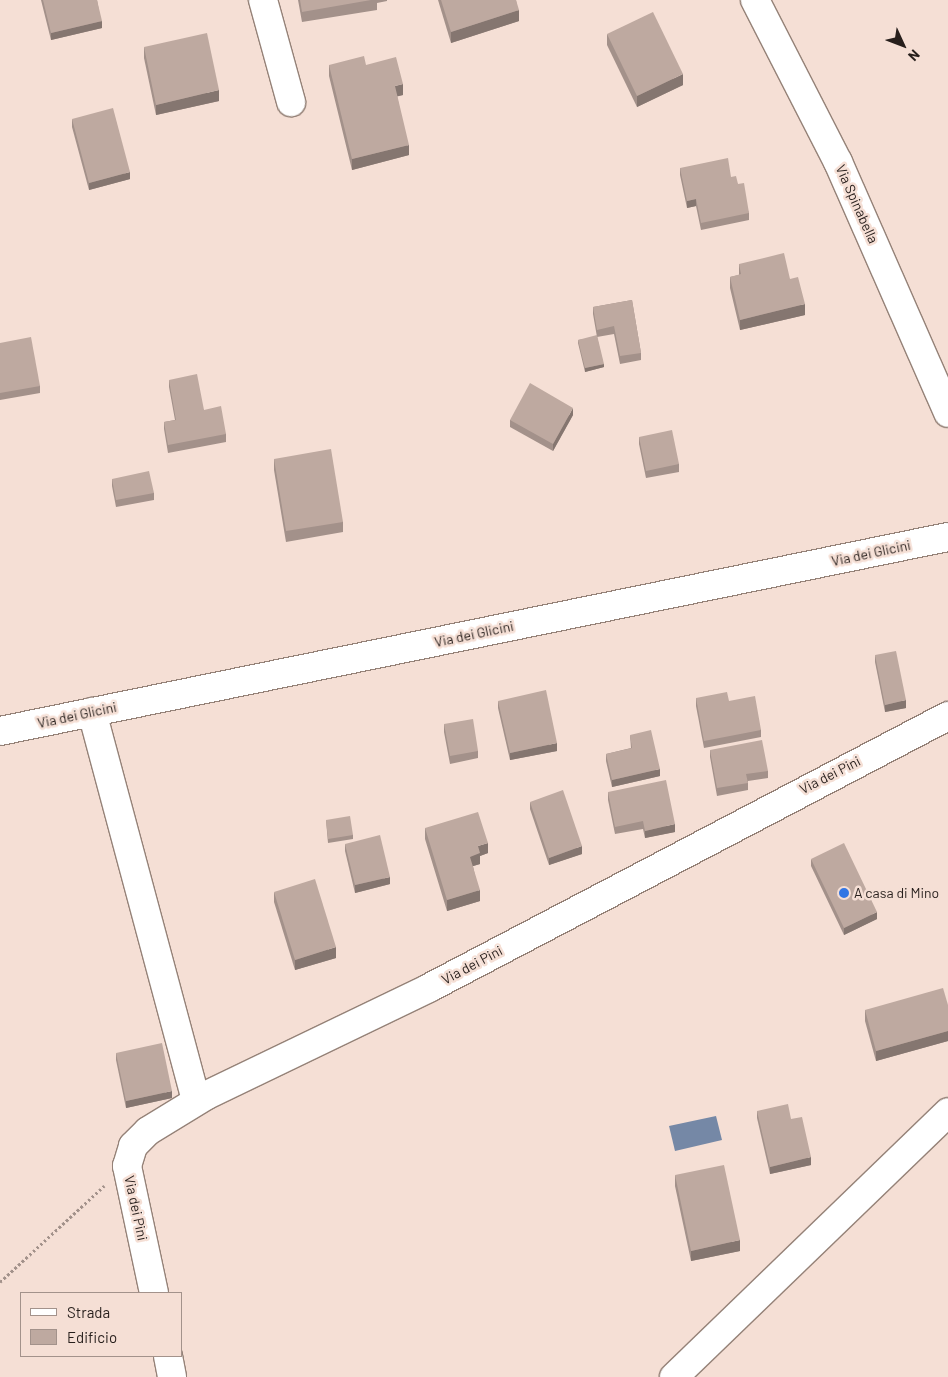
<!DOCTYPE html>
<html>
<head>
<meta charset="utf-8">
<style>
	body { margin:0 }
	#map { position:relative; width:948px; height:1377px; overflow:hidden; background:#f5dfd5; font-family:Barlow,sans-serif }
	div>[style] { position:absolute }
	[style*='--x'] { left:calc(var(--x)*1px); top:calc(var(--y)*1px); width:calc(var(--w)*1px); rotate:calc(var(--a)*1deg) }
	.water>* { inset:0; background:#7588a6 }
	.path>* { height:3px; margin-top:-1.5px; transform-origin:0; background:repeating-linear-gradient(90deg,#a2918a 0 2.5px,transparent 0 5px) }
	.roads { filter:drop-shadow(1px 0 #958278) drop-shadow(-1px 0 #958278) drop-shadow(0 1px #958278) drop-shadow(0 -1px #958278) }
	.minor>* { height:28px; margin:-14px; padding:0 14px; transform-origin:14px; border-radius:14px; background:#fff }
	.wall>* { inset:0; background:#a3918a }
	.shaded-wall>* { inset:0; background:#857670 }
	.building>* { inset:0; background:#bea9a0 }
	.dots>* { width:14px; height:14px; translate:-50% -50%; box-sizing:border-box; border:2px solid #f5dfd5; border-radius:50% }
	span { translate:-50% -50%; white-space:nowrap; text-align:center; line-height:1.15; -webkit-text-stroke:5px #f5dfd5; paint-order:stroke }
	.street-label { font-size:14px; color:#271f1c }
	.poi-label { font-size:14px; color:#271f1c }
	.left { translate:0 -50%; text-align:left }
	.legend { position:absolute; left:20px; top:1292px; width:162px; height:65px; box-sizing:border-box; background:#f5dfd5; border:1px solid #a3928b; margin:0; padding:6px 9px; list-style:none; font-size:15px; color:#271f1c }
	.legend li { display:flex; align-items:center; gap:10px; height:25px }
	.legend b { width:25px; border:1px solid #a3928b }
	.north { position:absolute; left:878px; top:20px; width:50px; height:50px; -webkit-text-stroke:4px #f5dfd5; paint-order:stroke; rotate:133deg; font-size:14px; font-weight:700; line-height:20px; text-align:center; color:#271f1c }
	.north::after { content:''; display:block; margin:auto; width:18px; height:22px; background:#271f1c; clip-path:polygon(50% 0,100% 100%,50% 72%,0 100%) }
</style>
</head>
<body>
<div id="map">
	<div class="water">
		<div style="clip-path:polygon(716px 1116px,722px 1140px,675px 1151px,669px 1126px)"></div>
	</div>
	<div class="path">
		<div style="--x:0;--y:1282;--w:142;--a:-42.7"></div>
	</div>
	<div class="roads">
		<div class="minor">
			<div style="--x:263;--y:0;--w:106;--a:74.6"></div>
			<div style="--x:755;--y:0;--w:182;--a:62.9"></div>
			<div style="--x:838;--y:162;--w:274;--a:66.3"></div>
			<div style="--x:92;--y:712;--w:402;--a:75"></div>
			<div style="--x:0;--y:731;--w:968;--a:-11.57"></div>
			<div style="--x:154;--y:1293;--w:130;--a:-102"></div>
			<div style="--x:127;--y:1166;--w:21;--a:-73"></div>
			<div style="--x:133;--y:1146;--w:21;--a:-45"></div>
			<div style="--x:148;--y:1131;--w:69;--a:-31.4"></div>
			<div style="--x:207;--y:1095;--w:246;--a:-25.7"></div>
			<div style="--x:429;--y:988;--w:586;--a:-27.66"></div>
			<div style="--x:168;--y:1356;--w:21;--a:79"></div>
			<div style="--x:674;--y:1377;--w:381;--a:-44"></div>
		</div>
	</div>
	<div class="wall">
		<div style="clip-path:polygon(41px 0,97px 0,102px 28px,51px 40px)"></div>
		<div style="clip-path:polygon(298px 0,387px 0,387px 1px,377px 3px,377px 10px,302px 22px)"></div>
		<div style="clip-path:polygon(438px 0,516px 0,519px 21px,451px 43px)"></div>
		<div style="clip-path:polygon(607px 34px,683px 85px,637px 107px,607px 45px)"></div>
		<div style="clip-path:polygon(144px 47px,219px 101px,156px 115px,144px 58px)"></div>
		<div style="clip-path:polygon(329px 65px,366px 65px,403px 95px,397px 96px,409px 155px,352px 170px,329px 76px)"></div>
		<div style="clip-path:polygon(72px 119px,130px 179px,89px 190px,72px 127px)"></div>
		<div style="clip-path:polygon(680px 168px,731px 177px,738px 184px,749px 213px,749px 220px,701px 230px,696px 206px,687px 208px,680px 175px)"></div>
		<div style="clip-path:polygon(739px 264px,790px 279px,805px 315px,740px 330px,730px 288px,730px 277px,739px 275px)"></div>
		<div style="clip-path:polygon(632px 300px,641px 353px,641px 360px,620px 364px,614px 334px,597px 337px,604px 367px,585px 372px,578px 343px,578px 340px,597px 337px,593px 314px,593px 307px)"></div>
		<div style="clip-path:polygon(0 343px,40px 386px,40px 393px,0 400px)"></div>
		<div style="clip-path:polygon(169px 380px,204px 410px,226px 434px,226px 442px,168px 453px,164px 429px,164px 422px,175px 420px,169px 387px)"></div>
		<div style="clip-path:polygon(573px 415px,553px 451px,510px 427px,510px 420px)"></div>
		<div style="clip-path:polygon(639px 437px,679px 464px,679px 472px,646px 478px,639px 444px)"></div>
		<div style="clip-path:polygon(274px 459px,343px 522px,343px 532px,286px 542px,274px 470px)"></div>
		<div style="clip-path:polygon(112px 479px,154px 493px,154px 500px,116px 507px,112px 486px)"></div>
		<div style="clip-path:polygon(875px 655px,906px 708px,885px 712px,875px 662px)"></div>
		<div style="clip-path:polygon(696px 698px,729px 701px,761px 730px,761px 737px,704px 748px,696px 706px)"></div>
		<div style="clip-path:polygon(498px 701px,557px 751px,510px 760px,498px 708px)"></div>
		<div style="clip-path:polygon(444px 724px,478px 751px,478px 758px,450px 764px,444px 732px)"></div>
		<div style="clip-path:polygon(630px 735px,660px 776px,612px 787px,606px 761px,606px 754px,631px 748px)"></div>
		<div style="clip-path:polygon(710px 750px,768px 771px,768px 778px,748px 781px,748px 790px,717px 796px,710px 757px)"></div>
		<div style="clip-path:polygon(608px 792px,675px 832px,645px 838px,643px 829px,615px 834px,608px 800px)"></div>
		<div style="clip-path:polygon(530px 802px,582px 854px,549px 865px,530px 809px)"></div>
		<div style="clip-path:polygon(326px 820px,353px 835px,353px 839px,328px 843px)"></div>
		<div style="clip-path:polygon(425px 828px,488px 853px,480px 856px,480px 864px,473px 866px,480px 901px,447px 911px,425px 839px)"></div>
		<div style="clip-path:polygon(345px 844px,390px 884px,355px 893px,345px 851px)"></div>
		<div style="clip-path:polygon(811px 859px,877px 919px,844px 935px,811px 866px)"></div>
		<div style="clip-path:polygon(274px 892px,336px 958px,295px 970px,274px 902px)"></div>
		<div style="clip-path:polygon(948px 1005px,948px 1041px,876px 1061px,865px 1021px,865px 1010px)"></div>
		<div style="clip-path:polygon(116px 1053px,172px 1098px,126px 1108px,116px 1060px)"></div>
		<div style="clip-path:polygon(757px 1111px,791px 1119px,811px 1165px,770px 1174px,757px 1118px)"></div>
		<div style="clip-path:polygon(675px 1175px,740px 1251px,691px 1261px,675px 1186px)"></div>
	</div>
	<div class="shaded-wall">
		<div style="clip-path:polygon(519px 10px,519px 21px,451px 43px,451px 32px)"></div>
		<div style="clip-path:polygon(102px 21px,102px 28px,51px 40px,51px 33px)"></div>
		<div style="clip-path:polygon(683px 74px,683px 85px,637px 107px,637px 96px)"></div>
		<div style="clip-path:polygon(403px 84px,403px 95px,395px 97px,395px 86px)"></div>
		<div style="clip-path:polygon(219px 90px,219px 101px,156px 115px,156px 105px)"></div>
		<div style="clip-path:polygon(409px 145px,409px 155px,352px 170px,352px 159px)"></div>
		<div style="clip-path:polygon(130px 172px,130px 179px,89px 190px,89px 183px)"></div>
		<div style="clip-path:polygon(696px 199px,696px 206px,687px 208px,687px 201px)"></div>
		<div style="clip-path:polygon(805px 304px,805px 315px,740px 330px,740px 320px)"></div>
		<div style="clip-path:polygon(604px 364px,604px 367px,585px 372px,585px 368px)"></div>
		<div style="clip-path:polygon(573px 408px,573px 415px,553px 451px,553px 444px)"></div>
		<div style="clip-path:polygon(906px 700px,906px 708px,885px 712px,885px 705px)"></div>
		<div style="clip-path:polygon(557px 743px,557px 751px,510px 760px,510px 753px)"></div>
		<div style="clip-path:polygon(660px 769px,660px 776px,612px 787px,612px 780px)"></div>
		<div style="clip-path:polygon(675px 824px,675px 832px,645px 838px,645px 831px)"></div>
		<div style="clip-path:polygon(488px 843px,488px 853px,480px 856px,480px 864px,470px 867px,470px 857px,478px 846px)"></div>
		<div style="clip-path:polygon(582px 846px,582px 854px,549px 865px,549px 858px)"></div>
		<div style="clip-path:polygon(390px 877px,390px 884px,355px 893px,355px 885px)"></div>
		<div style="clip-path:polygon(480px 890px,480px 901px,447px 911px,447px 900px)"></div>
		<div style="clip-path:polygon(877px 912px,877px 919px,844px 935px,844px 928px)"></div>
		<div style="clip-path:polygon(336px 947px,336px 958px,295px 970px,295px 960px)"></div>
		<div style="clip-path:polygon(948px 1031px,948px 1041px,876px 1061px,876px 1051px)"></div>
		<div style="clip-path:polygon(172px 1091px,172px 1098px,126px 1108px,126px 1101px)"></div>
		<div style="clip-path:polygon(811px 1157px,811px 1165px,770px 1174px,770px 1167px)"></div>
		<div style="clip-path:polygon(740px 1240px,740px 1251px,691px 1261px,691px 1251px)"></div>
	</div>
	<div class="building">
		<div style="clip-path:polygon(43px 0,97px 0,102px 21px,51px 33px)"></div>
		<div style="clip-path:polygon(300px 0,371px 0,302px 12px)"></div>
		<div style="clip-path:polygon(441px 0,516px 0,519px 10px,451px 32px)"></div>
		<div style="clip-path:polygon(653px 12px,683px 74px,637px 96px,607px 34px)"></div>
		<div style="clip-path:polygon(207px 33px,219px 90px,156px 105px,144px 47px)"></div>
		<div style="clip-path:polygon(364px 56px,366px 65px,396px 57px,403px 84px,395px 86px,409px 145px,352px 159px,329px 65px)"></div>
		<div style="clip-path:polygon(113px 108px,130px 172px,89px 183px,72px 119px)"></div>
		<div style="clip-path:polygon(728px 158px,731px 177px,736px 176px,738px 184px,744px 183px,749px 213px,701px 223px,696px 199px,687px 201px,680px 168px)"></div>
		<div style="clip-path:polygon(784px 253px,790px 279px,798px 277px,805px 304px,740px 320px,730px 277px,741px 274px,739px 264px)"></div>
		<div style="clip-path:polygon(632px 300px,641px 353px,620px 356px,614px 326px,597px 330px,593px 307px)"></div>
		<div style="clip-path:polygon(597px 335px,604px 364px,585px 368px,578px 340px)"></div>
		<div style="clip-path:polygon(31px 337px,40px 386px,0 393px,0 343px)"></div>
		<div style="clip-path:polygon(197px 374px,204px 410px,221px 406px,226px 434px,168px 445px,164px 422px,176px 420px,169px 380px)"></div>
		<div style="clip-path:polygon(530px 383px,573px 408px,553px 444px,510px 420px)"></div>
		<div style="clip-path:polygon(672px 430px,679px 464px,646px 471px,639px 437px)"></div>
		<div style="clip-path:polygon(331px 449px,343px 522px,286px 531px,274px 459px)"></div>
		<div style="clip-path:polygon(149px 471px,154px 493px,116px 500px,112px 479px)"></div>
		<div style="clip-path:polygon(896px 651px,906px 700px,885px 705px,875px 655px)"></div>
		<div style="clip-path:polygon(546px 690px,557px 743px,510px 753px,498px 701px)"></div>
		<div style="clip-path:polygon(727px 692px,729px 701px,755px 696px,761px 730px,704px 741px,696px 698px)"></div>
		<div style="clip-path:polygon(473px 719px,478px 751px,450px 756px,444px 724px)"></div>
		<div style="clip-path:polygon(651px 730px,660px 769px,612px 780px,606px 754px,632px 748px,630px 735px)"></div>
		<div style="clip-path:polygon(762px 740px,768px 771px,746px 774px,748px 783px,717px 788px,710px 750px)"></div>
		<div style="clip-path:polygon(666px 780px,675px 824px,645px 831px,643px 821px,615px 827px,608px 792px)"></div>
		<div style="clip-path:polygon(563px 790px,582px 846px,549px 858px,530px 802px)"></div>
		<div style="clip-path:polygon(478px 812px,488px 843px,478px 846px,480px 853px,470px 857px,480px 890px,447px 900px,425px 828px)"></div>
		<div style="clip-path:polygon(350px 816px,353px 835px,328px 839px,326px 820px)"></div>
		<div style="clip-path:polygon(380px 835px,390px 877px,355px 885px,345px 844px)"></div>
		<div style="clip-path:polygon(844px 843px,877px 912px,844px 928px,811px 859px)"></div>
		<div style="clip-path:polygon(315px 879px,336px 947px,295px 960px,274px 892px)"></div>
		<div style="clip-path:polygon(943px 988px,948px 1005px,948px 1031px,876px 1051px,865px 1010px)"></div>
		<div style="clip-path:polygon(162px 1043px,172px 1091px,126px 1101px,116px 1053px)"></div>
		<div style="clip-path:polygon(788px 1104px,791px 1119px,802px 1117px,811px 1157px,770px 1167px,757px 1111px)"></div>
		<div style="clip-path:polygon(724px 1165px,740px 1240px,691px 1251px,675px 1175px)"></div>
	</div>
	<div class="dots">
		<div style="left:844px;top:893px;background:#3276e4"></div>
	</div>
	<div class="street-label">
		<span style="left:857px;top:204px;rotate:66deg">Via Spinabella</span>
		<span style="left:871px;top:553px;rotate:-12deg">Via dei Glicini</span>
		<span style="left:474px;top:634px;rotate:-12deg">Via dei Glicini</span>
		<span style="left:77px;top:715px;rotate:-12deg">Via dei Glicini</span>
		<span style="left:830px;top:775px;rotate:-27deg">Via dei Pini</span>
		<span style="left:472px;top:965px;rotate:-28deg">Via dei Pini</span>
		<span style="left:136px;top:1208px;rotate:78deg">Via dei Pini</span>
	</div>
	<div class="poi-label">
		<span class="left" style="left:854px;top:893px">A casa di Mino</span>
	</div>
	<ul class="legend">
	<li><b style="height:6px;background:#fff"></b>Strada</li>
	<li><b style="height:14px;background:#bea9a0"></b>Edificio</li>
	</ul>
	<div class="north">N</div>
</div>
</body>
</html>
